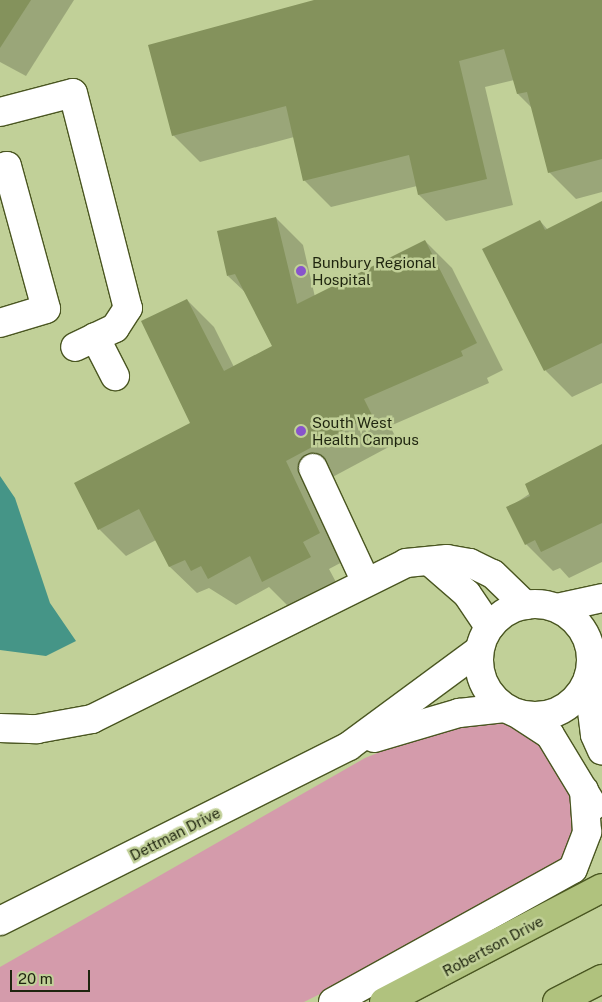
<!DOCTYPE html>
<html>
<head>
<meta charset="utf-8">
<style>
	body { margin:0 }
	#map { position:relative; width:602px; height:1002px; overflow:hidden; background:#c1d098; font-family:"Public Sans",sans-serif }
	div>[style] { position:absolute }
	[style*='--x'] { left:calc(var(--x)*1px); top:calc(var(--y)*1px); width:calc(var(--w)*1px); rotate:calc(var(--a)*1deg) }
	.green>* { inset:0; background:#d49bab }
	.water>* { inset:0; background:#459587 }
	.shadow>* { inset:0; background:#0003 }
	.building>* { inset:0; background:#84925c }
	.roads { filter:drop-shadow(1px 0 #4a5621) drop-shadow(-1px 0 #4a5621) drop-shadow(0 1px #4a5621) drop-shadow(0 -1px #4a5621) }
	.minor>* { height:28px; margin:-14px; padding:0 14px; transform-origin:14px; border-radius:14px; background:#fff }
	.minor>.ring { margin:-14px; padding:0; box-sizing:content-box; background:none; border:28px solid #fff; border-radius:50% }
	.highway>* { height:28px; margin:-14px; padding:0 14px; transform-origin:14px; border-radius:14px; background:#b0c27e }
	.dots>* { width:14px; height:14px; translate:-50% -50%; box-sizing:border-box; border:2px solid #c1d098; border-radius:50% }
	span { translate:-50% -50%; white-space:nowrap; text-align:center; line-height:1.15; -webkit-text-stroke:5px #c1d098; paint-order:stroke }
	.poi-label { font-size:15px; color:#1f250f }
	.left { translate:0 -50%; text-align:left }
	.street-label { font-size:15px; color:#1f250f }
	.scale { position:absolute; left:10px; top:970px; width:80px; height:22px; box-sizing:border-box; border:2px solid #1f250f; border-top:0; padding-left:6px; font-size:15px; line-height:18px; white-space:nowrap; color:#1f250f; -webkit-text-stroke:4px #c1d098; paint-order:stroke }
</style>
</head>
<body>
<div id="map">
	<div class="green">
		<div style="clip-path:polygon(492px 719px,520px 730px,543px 747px,571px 790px,575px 826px,569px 851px,557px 868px,523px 892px,304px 1002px,0 1002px,0 967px,365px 758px,444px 726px)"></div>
	</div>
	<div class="water">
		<div style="clip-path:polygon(0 476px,15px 498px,50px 603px,76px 641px,46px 656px,0 650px)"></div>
	</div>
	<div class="shadow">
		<div style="clip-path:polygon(0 0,74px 0,26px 76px,0 62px)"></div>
		<div style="clip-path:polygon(316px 0,602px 0,602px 192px,576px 199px,549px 172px,533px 109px,518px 94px,514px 80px,485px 87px,513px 205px,446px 221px,419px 195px,417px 186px,331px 207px,304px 180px,294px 137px,200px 162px,173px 135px)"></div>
		<div style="clip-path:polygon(602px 210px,602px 383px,572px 397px,546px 371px,484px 249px,540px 221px,548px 230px)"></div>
		<div style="clip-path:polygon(276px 218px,303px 245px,315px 297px,425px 241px,452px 268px,503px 370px,487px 378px,489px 383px,390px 426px,398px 442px,312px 488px,346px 560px,329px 569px,337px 584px,290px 608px,269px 587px,236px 605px,209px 588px,197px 593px,170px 567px,156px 540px,126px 556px,99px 529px,192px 423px,187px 300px,214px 327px,234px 367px,273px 347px,247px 294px,228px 276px)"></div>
		<div style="clip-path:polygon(602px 446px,602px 562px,569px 578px,560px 568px,553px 571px,526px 544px,508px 508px)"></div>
	</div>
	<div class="building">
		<div style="clip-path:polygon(0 0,31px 0,0 48px)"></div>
		<div style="clip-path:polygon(314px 0,602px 0,602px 159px,548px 173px,527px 92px,517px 94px,504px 49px,459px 61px,487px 179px,418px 195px,409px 155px,303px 181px,286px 106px,172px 136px,148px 45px)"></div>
		<div style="clip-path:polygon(602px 201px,602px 343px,544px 371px,482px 249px,540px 220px,545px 230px)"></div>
		<div style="clip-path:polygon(276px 217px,297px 304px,425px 240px,477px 343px,461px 351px,463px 356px,364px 399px,372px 415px,286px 461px,320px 533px,303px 542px,311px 557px,262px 582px,250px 556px,208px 579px,201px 566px,191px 571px,185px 560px,169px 567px,139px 509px,98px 530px,74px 483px,190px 423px,141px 321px,187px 299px,224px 371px,272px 346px,235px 274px,227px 276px,217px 231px)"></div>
		<div style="clip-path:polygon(602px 444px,602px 523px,541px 552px,535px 540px,525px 545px,506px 507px,530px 496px,525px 484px)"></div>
	</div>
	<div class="roads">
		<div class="minor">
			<div style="--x:0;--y:112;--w:75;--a:-14.6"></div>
			<div style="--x:73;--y:93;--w:222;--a:75.7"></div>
			<div style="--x:128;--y:308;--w:24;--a:123"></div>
			<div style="--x:115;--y:328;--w:44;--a:154.6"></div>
			<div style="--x:0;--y:168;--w:7;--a:-16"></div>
			<div style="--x:7;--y:166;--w:148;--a:74.7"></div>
			<div style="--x:46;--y:309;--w:48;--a:163.1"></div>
			<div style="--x:95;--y:337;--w:44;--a:62.9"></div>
			<div style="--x:313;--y:468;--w:123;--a:65.1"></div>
			<div style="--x:429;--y:561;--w:50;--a:41"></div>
			<div style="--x:467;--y:594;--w:40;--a:56"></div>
			<div class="ring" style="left:479px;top:604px;width:84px;height:84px"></div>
			<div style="--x:557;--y:608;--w:46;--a:-12.5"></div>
			<div style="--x:588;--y:679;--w:56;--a:82.9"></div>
			<div style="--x:595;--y:735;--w:17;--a:66"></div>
			<div style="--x:518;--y:714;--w:38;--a:33"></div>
			<div style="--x:550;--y:735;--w:83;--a:58.8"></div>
			<div style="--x:0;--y:728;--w:37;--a:2"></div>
			<div style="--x:37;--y:729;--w:56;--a:-10.3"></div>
			<div style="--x:92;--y:719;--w:351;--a:-26.4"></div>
			<div style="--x:406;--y:563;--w:41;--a:-5.6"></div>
			<div style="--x:447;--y:559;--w:23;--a:10"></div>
			<div style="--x:470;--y:563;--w:25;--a:26"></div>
			<div style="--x:493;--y:574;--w:45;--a:44.1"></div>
			<div style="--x:374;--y:738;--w:89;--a:-16.4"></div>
			<div style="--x:459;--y:713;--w:46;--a:-6.2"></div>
			<div style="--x:0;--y:921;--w:390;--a:-26.6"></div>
			<div style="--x:349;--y:746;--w:162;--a:-36.4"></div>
			<div style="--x:333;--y:1002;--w:274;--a:-29"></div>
			<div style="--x:573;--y:869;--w:40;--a:-69"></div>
			<div style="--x:587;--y:832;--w:42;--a:-94.1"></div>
		</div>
		<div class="highway">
			<div style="--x:384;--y:1002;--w:246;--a:-27.6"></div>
			<div style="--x:557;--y:1002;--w:51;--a:-27.1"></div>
		</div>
	</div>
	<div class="dots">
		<div style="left:301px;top:271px;background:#8854cc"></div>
		<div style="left:301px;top:431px;background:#8854cc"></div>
	</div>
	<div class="poi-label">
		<span class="left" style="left:312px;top:271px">Bunbury Regional<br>Hospital</span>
		<span class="left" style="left:312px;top:431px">South West<br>Health Campus</span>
	</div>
	<div class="street-label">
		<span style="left:175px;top:834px;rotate:-27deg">Dettman Drive</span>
		<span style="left:493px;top:946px;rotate:-28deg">Robertson Drive</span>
	</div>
	<div class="scale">20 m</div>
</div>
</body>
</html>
